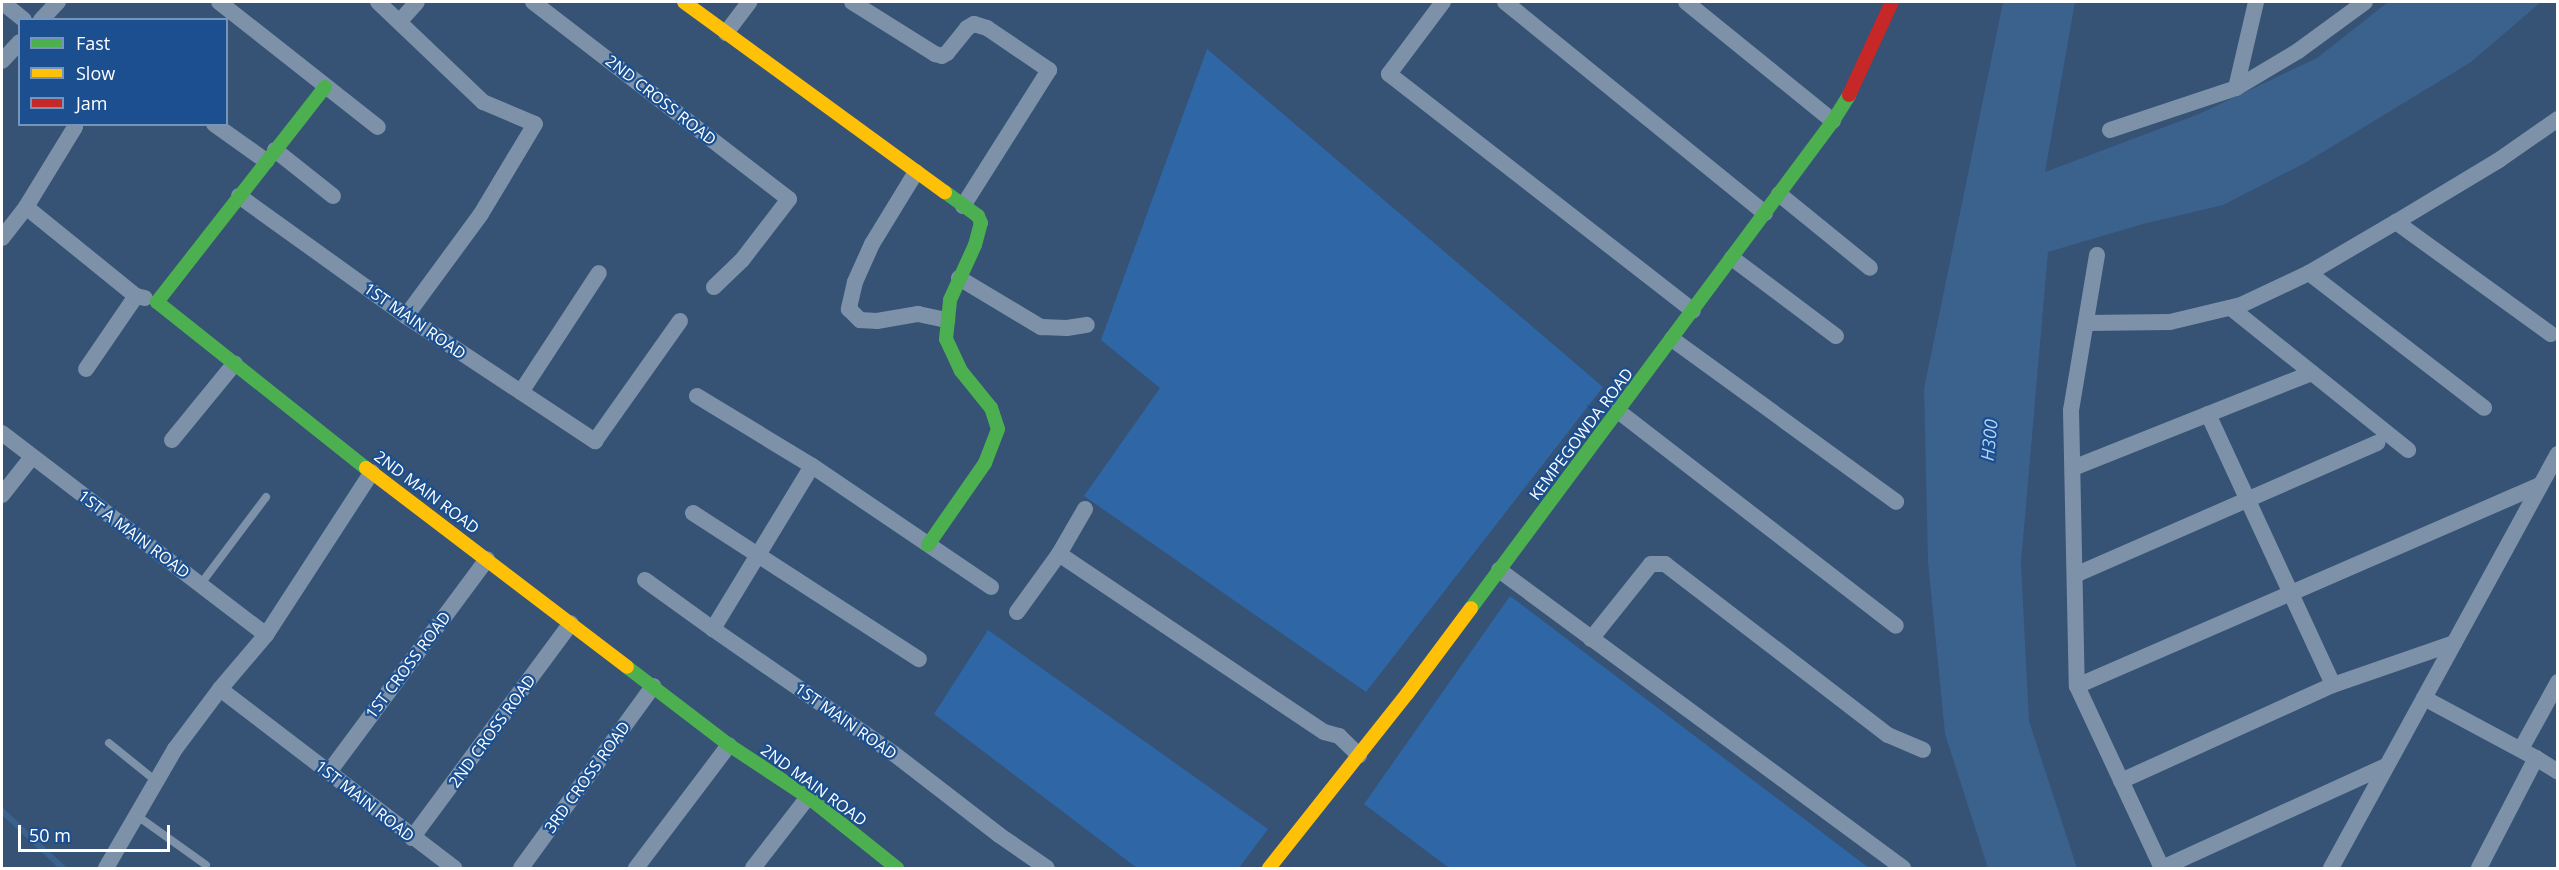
<!DOCTYPE html>
<html>
<head>
<meta charset="utf-8">
<style>
	body { margin:0 }
	#map { position:relative; width:2559px; height:870px; overflow:hidden; background:#365274; font-family:"Open Sans",sans-serif }
	div>[style] { position:absolute }
	[style*='--x'] { left:calc(var(--x)*1px); top:calc(var(--y)*1px); width:calc(var(--w)*1px); rotate:calc(var(--a)*1deg) }
	.green>* { inset:0; background:#2f66a5 }
	.water>* { inset:0; background:#3b618d }
	.stream>* { height:6px; margin:-3px; padding:0 3px; transform-origin:3px; border-radius:3px; background:#3b618d }
	.lane>* { height:8px; margin:-4px; padding:0 4px; transform-origin:4px; border-radius:4px; background:#7d92a8 }
	.street>* { height:16px; margin:-8px; padding:0 8px; transform-origin:8px; border-radius:8px; background:#7d92a8 }
	.fast>* { height:14px; margin:-7px; padding:0 7px; transform-origin:7px; border-radius:7px; background:#4caf50 }
	.slow>* { height:14px; margin:-7px; padding:0 7px; transform-origin:7px; border-radius:7px; background:#ffc107 }
	.jam>* { height:14px; margin:-7px; padding:0 7px; transform-origin:7px; border-radius:7px; background:#c62828 }
	span { translate:-50% -50%; white-space:nowrap; text-align:center; line-height:1.15; -webkit-text-stroke:4.5px #1b4f8f; paint-order:stroke }
	.street-label { font-size:16px; color:#fff }
	.water-label { font-size:18px; color:#b5d3f5; font-style:italic }
	.frame { position:absolute; inset:0; border:3px solid #fff; pointer-events:none }
	.legend { position:absolute; left:18px; top:18px; width:210px; height:108px; box-sizing:border-box; background:#1b4f8f; border:2px solid #7695bc; margin:0; padding:8px 10px; list-style:none; font-size:18px; color:#fff }
	.legend li { display:flex; align-items:center; gap:12px; height:30px }
	.legend b { width:30px; border:2px solid #7695bc }
	.scale { position:absolute; left:18px; top:825px; width:152px; height:27px; box-sizing:border-box; border:3px solid #fff; border-top:0; padding-left:8px; font-size:18px; line-height:21px; white-space:nowrap; color:#fff; -webkit-text-stroke:4px #1b4f8f; paint-order:stroke }
</style>
</head>
<body>
<div id="map">
	<div class="green">
		<div style="clip-path:polygon(1207px 49px,1603px 387px,1366px 692px,1084px 496px,1160px 388px,1101px 340px)"></div>
		<div style="clip-path:polygon(1510px 596px,1869px 868px,1449px 868px,1364px 804px)"></div>
		<div style="clip-path:polygon(988px 630px,1268px 829px,1239px 868px,1137px 868px,934px 714px)"></div>
	</div>
	<div class="water">
		<div style="clip-path:polygon(2003px 2px,2075px 2px,2045px 172px,2199px 114px,2317px 58px,2388px 2px,2541px 2px,2471px 62px,2305px 163px,2223px 205px,2143px 224px,2048px 252px,2021px 563px,2029px 721px,2077px 868px,1988px 868px,1945px 734px,1928px 562px,1924px 389px)"></div>
	</div>
	<div class="stream">
		<div style="--x:2;--y:811;--w:83;--a:43.1"></div>
	</div>
	<div class="lane">
		<div style="--x:200;--y:585;--w:110;--a:-53.1"></div>
		<div style="--x:109;--y:743;--w:60;--a:39"></div>
		<div style="--x:136;--y:815;--w:86;--a:35.5"></div>
	</div>
	<div class="street">
		<div style="--x:2;--y:2;--w:28;--a:39"></div>
		<div style="--x:219;--y:2;--w:202;--a:38.2"></div>
		<div style="--x:378;--y:2;--w:145;--a:43.6"></div>
		<div style="--x:483;--y:102;--w:56;--a:22.9"></div>
		<div style="--x:535;--y:124;--w:105;--a:121"></div>
		<div style="--x:481;--y:214;--w:127;--a:126.3"></div>
		<div style="--x:533;--y:2;--w:323;--a:37.6"></div>
		<div style="--x:789;--y:199;--w:77;--a:127.6"></div>
		<div style="--x:742;--y:260;--w:39;--a:136"></div>
		<div style="--x:852;--y:2;--w:98;--a:32.1"></div>
		<div style="--x:935;--y:54;--w:7;--a:16"></div>
		<div style="--x:942;--y:56;--w:6;--a:-31"></div>
		<div style="--x:947;--y:53;--w:32;--a:-51"></div>
		<div style="--x:967;--y:28;--w:8;--a:-30"></div>
		<div style="--x:974;--y:24;--w:14;--a:17"></div>
		<div style="--x:987;--y:28;--w:75;--a:34.1"></div>
		<div style="--x:1049;--y:70;--w:161;--a:122.3"></div>
		<div style="--x:1443;--y:2;--w:90;--a:126.9"></div>
		<div style="--x:1389;--y:74;--w:385;--a:37.9"></div>
		<div style="--x:1505;--y:2;--w:335;--a:39.1"></div>
		<div style="--x:1686;--y:2;--w:189;--a:39"></div>
		<div style="--x:41;--y:20;--w:25;--a:-47"></div>
		<div style="--x:400;--y:21;--w:25;--a:-48"></div>
		<div style="--x:726;--y:33;--w:39;--a:-53"></div>
		<div style="--x:2;--y:61;--w:26;--a:-47"></div>
		<div style="--x:2236;--y:88;--w:88;--a:-76.9"></div>
		<div style="--x:214;--y:124;--w:64;--a:35.4"></div>
		<div style="--x:2110;--y:130;--w:133;--a:-18.4"></div>
		<div style="--x:2236;--y:88;--w:72;--a:-30.8"></div>
		<div style="--x:2298;--y:51;--w:83;--a:-36.2"></div>
		<div style="--x:275;--y:150;--w:74;--a:38.4"></div>
		<div style="--x:916;--y:172;--w:84;--a:121.4"></div>
		<div style="--x:872;--y:244;--w:42;--a:114.1"></div>
		<div style="--x:855;--y:282;--w:28;--a:103"></div>
		<div style="--x:849;--y:309;--w:16;--a:45"></div>
		<div style="--x:860;--y:320;--w:17;--a:3"></div>
		<div style="--x:877;--y:321;--w:42;--a:-9.7"></div>
		<div style="--x:918;--y:314;--w:30;--a:12"></div>
		<div style="--x:1779;--y:194;--w:117;--a:39.1"></div>
		<div style="--x:239;--y:196;--w:206;--a:35.7"></div>
		<div style="--x:406;--y:316;--w:227;--a:33.5"></div>
		<div style="--x:595;--y:441;--w:147;--a:-54.7"></div>
		<div style="--x:26;--y:207;--w:94;--a:-58.5"></div>
		<div style="--x:2396;--y:222;--w:191;--a:35.9"></div>
		<div style="--x:2;--y:238;--w:39;--a:-52"></div>
		<div style="--x:26;--y:207;--w:141;--a:39"></div>
		<div style="--x:2097;--y:255;--w:157;--a:99.5"></div>
		<div style="--x:2071;--y:410;--w:276;--a:88.8"></div>
		<div style="--x:2077;--y:686;--w:201;--a:65"></div>
		<div style="--x:1732;--y:258;--w:130;--a:36.9"></div>
		<div style="--x:2309;--y:273;--w:221;--a:37.6"></div>
		<div style="--x:959;--y:278;--w:96;--a:30.9"></div>
		<div style="--x:1041;--y:327;--w:26;--a:2"></div>
		<div style="--x:1067;--y:328;--w:20;--a:-9"></div>
		<div style="--x:2231;--y:308;--w:227;--a:38.7"></div>
		<div style="--x:2086;--y:323;--w:84;--a:-0.7"></div>
		<div style="--x:2170;--y:322;--w:73;--a:-13.5"></div>
		<div style="--x:2241;--y:305;--w:75;--a:-25.2"></div>
		<div style="--x:2309;--y:273;--w:101;--a:-30.4"></div>
		<div style="--x:2396;--y:222;--w:120;--a:-31"></div>
		<div style="--x:2499;--y:160;--w:72;--a:-34.8"></div>
		<div style="--x:1672;--y:339;--w:277;--a:36"></div>
		<div style="--x:86;--y:369;--w:88;--a:-55.6"></div>
		<div style="--x:136;--y:296;--w:9;--a:13"></div>
		<div style="--x:521;--y:392;--w:142;--a:-56.8"></div>
		<div style="--x:697;--y:396;--w:135;--a:31.3"></div>
		<div style="--x:1618;--y:411;--w:351;--a:37.7"></div>
		<div style="--x:2208;--y:414;--w:298;--a:65.2"></div>
		<div style="--x:2;--y:433;--w:332;--a:37.4"></div>
		<div style="--x:172;--y:440;--w:99;--a:-50.7"></div>
		<div style="--x:2073;--y:468;--w:257;--a:-21.7"></div>
		<div style="--x:2;--y:495;--w:48;--a:-51.7"></div>
		<div style="--x:1085;--y:509;--w:52;--a:120"></div>
		<div style="--x:1059;--y:554;--w:319;--a:33.9"></div>
		<div style="--x:1324;--y:732;--w:16;--a:15"></div>
		<div style="--x:1339;--y:736;--w:28;--a:44"></div>
		<div style="--x:693;--y:513;--w:269;--a:32.9"></div>
		<div style="--x:1499;--y:570;--w:502;--a:36.41"></div>
		<div style="--x:2075;--y:575;--w:330;--a:-23.6"></div>
		<div style="--x:645;--y:580;--w:84;--a:35.8"></div>
		<div style="--x:991;--y:587;--w:216;--a:-145.9"></div>
		<div style="--x:812;--y:466;--w:191;--a:121.3"></div>
		<div style="--x:713;--y:629;--w:219;--a:34.6"></div>
		<div style="--x:893;--y:753;--w:134;--a:37.7"></div>
		<div style="--x:999;--y:835;--w:58;--a:34.5"></div>
		<div style="--x:1017;--y:612;--w:72;--a:-54.1"></div>
		<div style="--x:1591;--y:639;--w:96;--a:-51.3"></div>
		<div style="--x:1651;--y:564;--w:14;--a:0"></div>
		<div style="--x:1665;--y:564;--w:281;--a:37.5"></div>
		<div style="--x:1888;--y:735;--w:38;--a:23"></div>
		<div style="--x:2077;--y:686;--w:505;--a:-23.47"></div>
		<div style="--x:220;--y:689;--w:295;--a:37.4"></div>
		<div style="--x:2424;--y:698;--w:127;--a:28.2"></div>
		<div style="--x:2536;--y:758;--w:26;--a:32"></div>
		<div style="--x:2521;--y:749;--w:77;--a:-61.1"></div>
		<div style="--x:329;--y:772;--w:265;--a:-53.4"></div>
		<div style="--x:2121;--y:781;--w:233;--a:-24.4"></div>
		<div style="--x:2333;--y:685;--w:128;--a:-19.1"></div>
		<div style="--x:412;--y:838;--w:267;--a:-53.5"></div>
		<div style="--x:106;--y:868;--w:138;--a:-59.9"></div>
		<div style="--x:175;--y:749;--w:75;--a:-53.1"></div>
		<div style="--x:220;--y:689;--w:71;--a:-49.6"></div>
		<div style="--x:266;--y:635;--w:194;--a:-57"></div>
		<div style="--x:521;--y:868;--w:225;--a:-54"></div>
		<div style="--x:636;--y:868;--w:154;--a:-52.9"></div>
		<div style="--x:753;--y:868;--w:90;--a:-52.2"></div>
		<div style="--x:2162;--y:868;--w:246;--a:-24.5"></div>
		<div style="--x:2331;--y:868;--w:472;--a:-61.3"></div>
		<div style="--x:2479;--y:868;--w:124;--a:-62.6"></div>
	</div>
	<div class="fast">
		<div style="--x:325;--y:87;--w:273;--a:128"></div>
		<div style="--x:157;--y:302;--w:267;--a:38.5"></div>
		<div style="--x:928;--y:545;--w:100;--a:-55.2"></div>
		<div style="--x:985;--y:463;--w:36;--a:-69"></div>
		<div style="--x:998;--y:429;--w:22;--a:-108"></div>
		<div style="--x:991;--y:408;--w:48;--a:-129"></div>
		<div style="--x:961;--y:371;--w:35;--a:-115"></div>
		<div style="--x:946;--y:339;--w:39;--a:-84"></div>
		<div style="--x:950;--y:300;--w:60;--a:-65.6"></div>
		<div style="--x:975;--y:245;--w:23;--a:-75"></div>
		<div style="--x:981;--y:223;--w:8;--a:-113"></div>
		<div style="--x:978;--y:216;--w:41;--a:-144"></div>
		<div style="--x:1471;--y:608;--w:607;--a:-53.38"></div>
		<div style="--x:1833;--y:121;--w:31;--a:-58"></div>
		<div style="--x:627;--y:667;--w:128;--a:37.4"></div>
		<div style="--x:729;--y:745;--w:95;--a:33.4"></div>
		<div style="--x:808;--y:797;--w:114;--a:38.6"></div>
	</div>
	<div class="slow">
		<div style="--x:684;--y:2;--w:323;--a:36.1"></div>
		<div style="--x:366;--y:468;--w:328;--a:37.3"></div>
		<div style="--x:1269;--y:868;--w:222;--a:-51.6"></div>
		<div style="--x:1407;--y:694;--w:107;--a:-53.3"></div>
	</div>
	<div class="jam">
		<div style="--x:1849;--y:95;--w:102;--a:-65.2"></div>
	</div>
	<div class="street-label">
		<span style="left:661px;top:100px;rotate:38deg">2ND CROSS ROAD</span>
		<span style="left:415px;top:321px;rotate:35deg">1ST MAIN ROAD</span>
		<span style="left:1581px;top:434px;rotate:-53deg">KEMPEGOWDA ROAD</span>
		<span style="left:427px;top:492px;rotate:37deg">2ND MAIN ROAD</span>
		<span style="left:134px;top:534px;rotate:37deg">1ST A MAIN ROAD</span>
		<span style="left:408px;top:665px;rotate:-53deg">1ST CROSS ROAD</span>
		<span style="left:846px;top:721px;rotate:35deg">1ST MAIN ROAD</span>
		<span style="left:492px;top:731px;rotate:-54deg">2ND CROSS ROAD</span>
		<span style="left:587px;top:777px;rotate:-54deg">3RD CROSS ROAD</span>
		<span style="left:814px;top:785px;rotate:36deg">2ND MAIN ROAD</span>
		<span style="left:365px;top:801px;rotate:38deg">1ST MAIN ROAD</span>
	</div>
	<div class="water-label">
		<span style="left:1989px;top:440px;rotate:-84deg">H300</span>
	</div>
	<div class="frame"></div>
	<ul class="legend">
	<li><b style="height:8px;background:#4caf50"></b>Fast</li>
	<li><b style="height:8px;background:#ffc107"></b>Slow</li>
	<li><b style="height:8px;background:#c62828"></b>Jam</li>
	</ul>
	<div class="scale">50 m</div>
</div>
</body>
</html>
